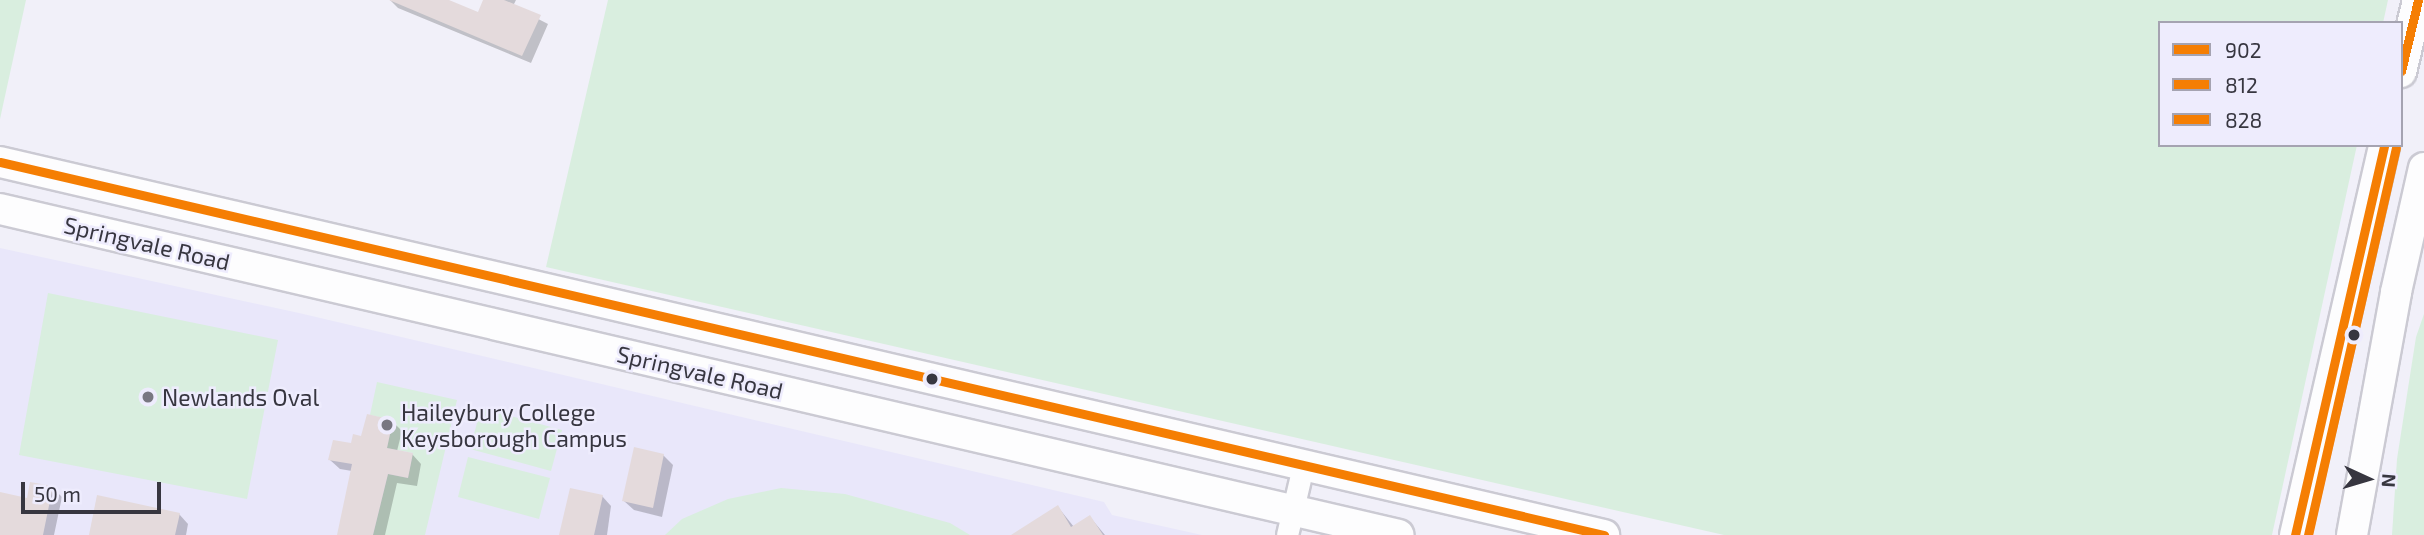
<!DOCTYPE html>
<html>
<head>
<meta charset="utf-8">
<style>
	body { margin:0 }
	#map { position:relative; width:2424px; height:535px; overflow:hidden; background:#f1f0f9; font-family:"Exo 2",sans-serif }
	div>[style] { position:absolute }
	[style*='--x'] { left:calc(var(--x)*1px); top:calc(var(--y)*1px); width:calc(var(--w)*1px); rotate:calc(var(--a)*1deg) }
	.built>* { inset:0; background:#e9e7fa }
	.green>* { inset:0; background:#d9eedf }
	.shadow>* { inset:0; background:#0003 }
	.building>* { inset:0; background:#e4dadc }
	.roads { filter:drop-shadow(2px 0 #cbcad3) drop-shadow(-2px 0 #cbcad3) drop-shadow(0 2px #cbcad3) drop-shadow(0 -2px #cbcad3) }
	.minor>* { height:21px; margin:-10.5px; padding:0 10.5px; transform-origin:10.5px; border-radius:10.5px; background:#fdfdfe }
	.highway>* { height:30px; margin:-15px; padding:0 15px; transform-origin:15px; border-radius:15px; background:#fdfdfe }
	.bus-1>* { height:9px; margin:-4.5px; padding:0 4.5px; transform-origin:4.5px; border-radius:4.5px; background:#f57e03 }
	.bus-2>* { height:9px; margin:-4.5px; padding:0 4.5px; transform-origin:4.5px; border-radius:4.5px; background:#f57e03 }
	.bus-3>* { height:9px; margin:-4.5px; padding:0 4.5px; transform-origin:4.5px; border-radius:4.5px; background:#f57e03 }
	.dots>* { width:19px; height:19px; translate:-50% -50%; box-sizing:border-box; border:4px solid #eeecfd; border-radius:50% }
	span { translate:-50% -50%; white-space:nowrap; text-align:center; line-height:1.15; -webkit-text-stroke:5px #eeecfd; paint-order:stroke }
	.street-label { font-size:23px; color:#373640 }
	.poi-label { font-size:23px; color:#373640 }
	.left { translate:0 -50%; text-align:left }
	.legend { position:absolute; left:2158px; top:21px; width:245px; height:126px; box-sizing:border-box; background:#eeecfd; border:2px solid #a5a3b1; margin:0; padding:9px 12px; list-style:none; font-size:21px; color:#373640 }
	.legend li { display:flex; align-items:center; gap:14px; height:35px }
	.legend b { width:35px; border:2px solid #a5a3b1 }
	.north { position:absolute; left:2333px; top:444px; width:70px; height:70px; -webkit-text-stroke:5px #eeecfd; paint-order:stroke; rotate:94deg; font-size:19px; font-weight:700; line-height:28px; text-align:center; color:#373640 }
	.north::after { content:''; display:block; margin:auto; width:24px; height:32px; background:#373640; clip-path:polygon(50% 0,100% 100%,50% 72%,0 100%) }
	.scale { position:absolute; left:21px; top:482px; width:140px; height:32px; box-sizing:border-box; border:4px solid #373640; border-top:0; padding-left:9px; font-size:21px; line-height:24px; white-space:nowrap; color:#373640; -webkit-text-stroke:5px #eeecfd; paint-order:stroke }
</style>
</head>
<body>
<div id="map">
	<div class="built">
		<div style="clip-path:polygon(0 248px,299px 313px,1104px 502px,1112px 515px,1202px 535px,0 535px)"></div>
	</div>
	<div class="green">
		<div style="clip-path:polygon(0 0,26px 0,0 119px)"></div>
		<div style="clip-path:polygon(608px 0,2388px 0,2383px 23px,2160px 23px,2160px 145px,2357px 145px,2272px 535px,1724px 535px,546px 267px)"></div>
		<div style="clip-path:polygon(48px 293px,278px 340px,247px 499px,19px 455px)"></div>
		<div style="clip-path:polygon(2424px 314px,2424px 535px,2392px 535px,2397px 459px,2416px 337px)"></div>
		<div style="clip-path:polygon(377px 382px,457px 400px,425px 535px,373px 535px,388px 474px,408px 478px,413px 453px,387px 448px,393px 420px,370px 415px)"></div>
		<div style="clip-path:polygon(481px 408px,562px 430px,551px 471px,470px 449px)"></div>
		<div style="clip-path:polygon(468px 457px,550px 478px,539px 519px,458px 497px)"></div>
		<div style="clip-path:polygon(781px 488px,845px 494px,950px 523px,970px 535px,665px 535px,682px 519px,728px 499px)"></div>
	</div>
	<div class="shadow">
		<div style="clip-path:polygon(390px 0,444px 0,479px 14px,485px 0,516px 0,513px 6px,548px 24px,531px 63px,398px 8px)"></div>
		<div style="clip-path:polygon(392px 421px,402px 431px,397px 451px,412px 454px,421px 464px,417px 486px,397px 483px,385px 535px,339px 535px,352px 471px,340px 469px,330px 460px)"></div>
		<div style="clip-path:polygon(663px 455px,673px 465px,662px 517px,634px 510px,624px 501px)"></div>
		<div style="clip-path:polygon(52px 487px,62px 497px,54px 535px,0 535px,0 494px,29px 500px)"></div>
		<div style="clip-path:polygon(602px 496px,611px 506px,607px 535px,562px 535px)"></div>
		<div style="clip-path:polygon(1058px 507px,1074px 527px,1090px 517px,1105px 535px,1020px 535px)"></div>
		<div style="clip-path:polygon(179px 514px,188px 524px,186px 535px,90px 535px)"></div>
	</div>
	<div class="building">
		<div style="clip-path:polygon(389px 0,449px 0,478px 12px,483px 0,504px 0,541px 15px,522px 56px)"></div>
		<div style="clip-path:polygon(367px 414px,393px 420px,387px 448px,413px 453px,408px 478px,388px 474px,373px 535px,337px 535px,352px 464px,328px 460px,333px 440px,351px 443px,353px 434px,361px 436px)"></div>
		<div style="clip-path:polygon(634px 447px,664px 454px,653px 508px,622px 501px)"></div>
		<div style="clip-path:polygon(30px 482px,53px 486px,43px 535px,0 535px,0 492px,27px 498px)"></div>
		<div style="clip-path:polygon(570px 488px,603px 495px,594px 535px,559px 535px)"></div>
		<div style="clip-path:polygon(97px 495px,180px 513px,175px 535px,89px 535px)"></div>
		<div style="clip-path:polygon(1058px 505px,1071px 527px,1090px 515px,1103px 535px,1011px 535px)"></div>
	</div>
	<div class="roads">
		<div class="minor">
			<div style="--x:1287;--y:535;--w:71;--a:-76.9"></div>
		</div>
		<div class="highway">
			<div style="--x:2401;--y:72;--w:74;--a:-76.7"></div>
			<div style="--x:0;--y:162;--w:1647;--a:13.09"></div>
			<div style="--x:0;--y:209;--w:1436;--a:13.12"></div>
			<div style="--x:2295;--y:535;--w:400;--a:-77.1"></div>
			<div style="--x:2352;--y:535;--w:247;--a:-79.7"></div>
			<div style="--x:2396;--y:292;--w:127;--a:-77.3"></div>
		</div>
	</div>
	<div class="bus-1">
		<div style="--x:0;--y:162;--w:1647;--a:13.09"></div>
	</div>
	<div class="bus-2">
		<div style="--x:2401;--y:71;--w:73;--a:-76.5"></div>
		<div style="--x:2295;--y:535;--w:400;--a:-77.1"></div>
	</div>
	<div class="bus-3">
		<div style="--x:2308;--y:535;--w:397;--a:-77.2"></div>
	</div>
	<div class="dots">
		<div style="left:2354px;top:335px;background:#373640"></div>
		<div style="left:932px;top:379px;background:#373640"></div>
		<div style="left:148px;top:397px;background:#787781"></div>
		<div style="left:387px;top:425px;background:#787781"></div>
	</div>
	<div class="street-label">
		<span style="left:147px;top:243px;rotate:13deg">Springvale Road</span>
		<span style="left:700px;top:372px;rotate:13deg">Springvale Road</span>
	</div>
	<div class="poi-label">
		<span class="left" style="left:162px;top:397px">Newlands Oval</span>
		<span class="left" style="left:401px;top:425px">Haileybury College<br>Keysborough Campus</span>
	</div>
	<ul class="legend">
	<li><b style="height:9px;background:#f57e03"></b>902</li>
	<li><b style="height:9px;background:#f57e03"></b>812</li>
	<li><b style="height:9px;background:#f57e03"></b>828</li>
	</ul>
	<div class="north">N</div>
	<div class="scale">50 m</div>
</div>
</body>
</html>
